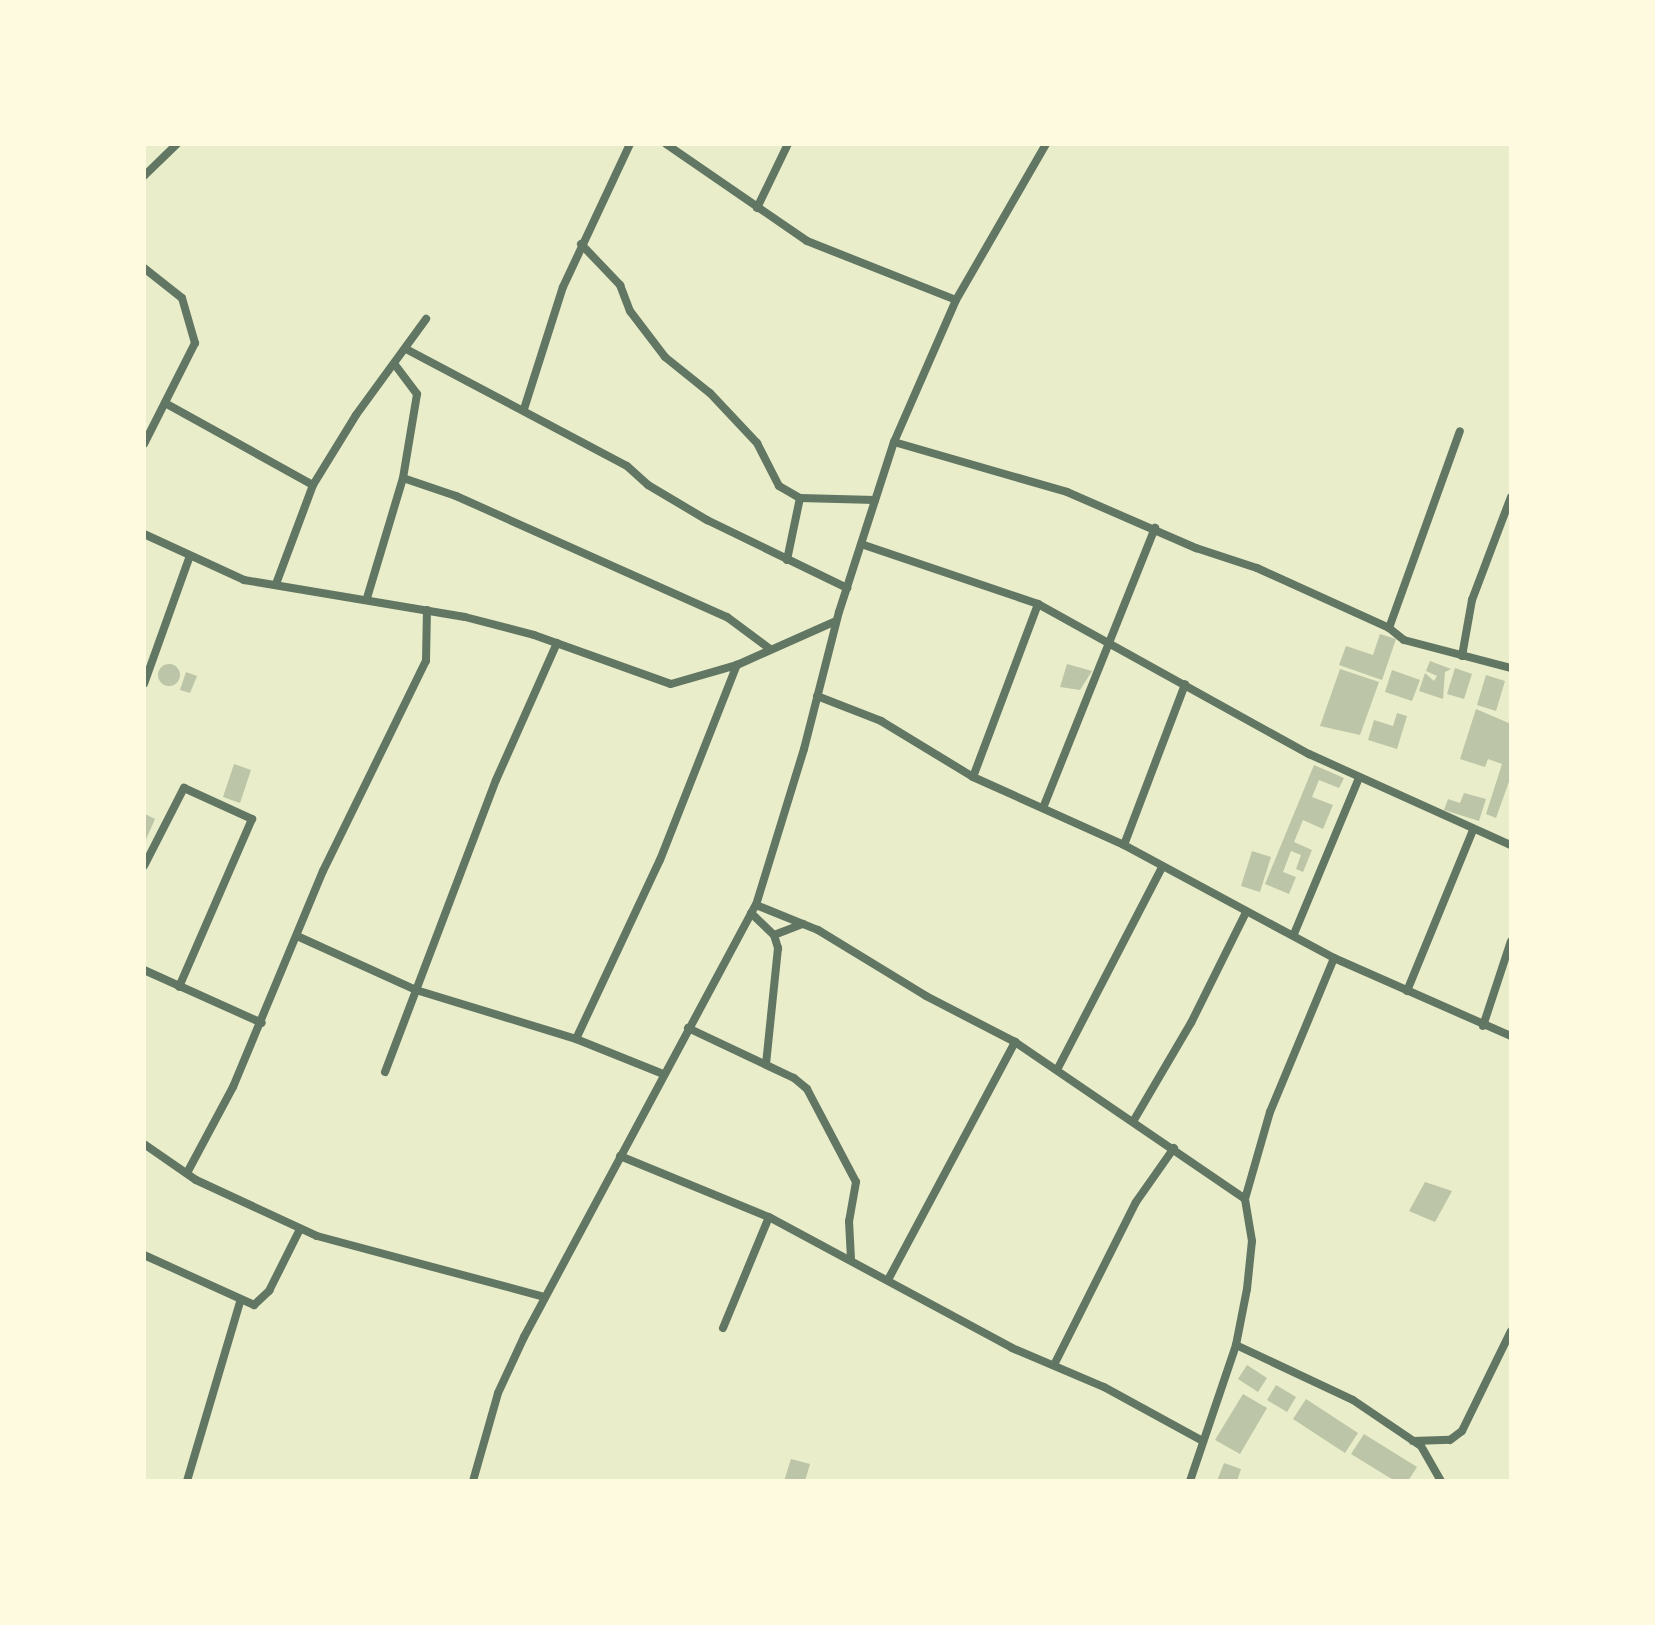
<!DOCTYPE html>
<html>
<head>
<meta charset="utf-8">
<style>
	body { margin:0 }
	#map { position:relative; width:1655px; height:1625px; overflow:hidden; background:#e9edc9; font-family:"Sofia Sans Condensed",sans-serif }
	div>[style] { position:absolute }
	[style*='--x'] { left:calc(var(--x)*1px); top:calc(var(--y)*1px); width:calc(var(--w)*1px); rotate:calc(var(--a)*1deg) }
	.building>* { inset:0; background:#bcc5a7 }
	.round { border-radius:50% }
	.minor>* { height:8px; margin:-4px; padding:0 4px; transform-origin:4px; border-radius:4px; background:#617663 }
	span { translate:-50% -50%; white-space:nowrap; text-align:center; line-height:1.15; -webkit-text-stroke:6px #fefae0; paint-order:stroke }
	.frame { position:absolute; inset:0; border:146px solid #fefae0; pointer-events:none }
</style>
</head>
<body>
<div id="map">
	<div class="building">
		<div style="clip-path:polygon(1380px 634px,1396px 639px,1382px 680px,1339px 665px,1346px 646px,1373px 655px)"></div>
		<div style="clip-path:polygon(1430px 661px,1451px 669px,1445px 672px,1443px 699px,1419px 691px,1425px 673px,1434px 681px,1437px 676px,1426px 671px)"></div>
		<div style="clip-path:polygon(1067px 664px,1092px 671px,1080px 690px,1060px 687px)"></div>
		<div class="round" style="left:158px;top:664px;width:22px;height:22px"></div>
		<div style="clip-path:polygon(1455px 668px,1472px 674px,1464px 699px,1447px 694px)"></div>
		<div style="clip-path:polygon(1340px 669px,1379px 682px,1360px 735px,1320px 726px)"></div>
		<div style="clip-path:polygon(1392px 670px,1420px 680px,1412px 701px,1385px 692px)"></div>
		<div style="clip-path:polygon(186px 672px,197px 676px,190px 693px,180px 690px)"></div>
		<div style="clip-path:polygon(1486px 675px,1505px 681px,1496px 711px,1477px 705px)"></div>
		<div style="clip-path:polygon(1476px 709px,1511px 724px,1511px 776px,1496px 818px,1486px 814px,1502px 764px,1488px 759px,1485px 767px,1460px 759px)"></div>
		<div style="clip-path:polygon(1397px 713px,1407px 716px,1397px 749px,1368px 740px,1374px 720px,1393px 726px)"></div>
		<div style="clip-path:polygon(234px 764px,251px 770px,240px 803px,223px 797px)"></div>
		<div style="clip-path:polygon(1314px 765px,1344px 778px,1339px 788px,1319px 780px,1312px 797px,1333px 805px,1323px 829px,1303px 820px,1294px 842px,1312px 850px,1303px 872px,1296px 869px,1301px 855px,1291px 851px,1283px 872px,1296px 877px,1289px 894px,1265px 884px)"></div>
		<div style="clip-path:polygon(1464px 793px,1486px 799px,1479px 821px,1444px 810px,1448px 799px,1460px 803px)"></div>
		<div style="clip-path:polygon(145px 814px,155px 819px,144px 844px,144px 816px)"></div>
		<div style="clip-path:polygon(1252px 851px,1271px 857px,1260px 892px,1241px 886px)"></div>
		<div style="clip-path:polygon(1425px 1182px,1452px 1191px,1435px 1222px,1409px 1211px)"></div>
		<div style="clip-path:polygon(1247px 1365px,1267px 1378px,1258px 1392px,1238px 1379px)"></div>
		<div style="clip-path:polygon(1276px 1385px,1296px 1397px,1287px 1412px,1267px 1400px)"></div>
		<div style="clip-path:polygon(1243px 1394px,1267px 1408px,1240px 1454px,1215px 1440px)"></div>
		<div style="clip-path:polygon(1306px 1399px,1358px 1433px,1345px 1453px,1293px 1419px)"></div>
		<div style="clip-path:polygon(1364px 1434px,1417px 1467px,1408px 1481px,1395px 1481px,1351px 1454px)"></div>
		<div style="clip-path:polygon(791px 1459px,810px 1464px,805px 1481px,784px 1481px)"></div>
		<div style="clip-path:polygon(1224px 1463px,1241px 1469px,1237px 1481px,1217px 1481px)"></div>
	</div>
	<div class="minor">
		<div style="--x:666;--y:144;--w:171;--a:34.5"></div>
		<div style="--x:807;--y:241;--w:160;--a:21.6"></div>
		<div style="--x:144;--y:176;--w:46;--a:-44.1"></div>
		<div style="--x:757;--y:208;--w:71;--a:-64.2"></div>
		<div style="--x:581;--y:244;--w:57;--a:46.4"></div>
		<div style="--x:620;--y:285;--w:28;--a:69"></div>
		<div style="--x:630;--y:311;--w:58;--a:52.7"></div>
		<div style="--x:665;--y:357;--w:58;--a:38.7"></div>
		<div style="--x:710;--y:393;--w:69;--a:46.8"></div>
		<div style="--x:757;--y:443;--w:48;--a:62.9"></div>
		<div style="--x:779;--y:486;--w:24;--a:30"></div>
		<div style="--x:800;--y:498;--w:75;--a:1.5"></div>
		<div style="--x:144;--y:268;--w:48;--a:38.3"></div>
		<div style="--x:182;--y:298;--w:47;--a:73.9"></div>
		<div style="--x:195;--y:343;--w:113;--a:116.8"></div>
		<div style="--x:406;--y:349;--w:250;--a:27.9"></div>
		<div style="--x:627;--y:466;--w:28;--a:42"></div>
		<div style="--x:648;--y:485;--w:69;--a:30.7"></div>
		<div style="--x:707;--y:520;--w:156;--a:25.9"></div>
		<div style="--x:165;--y:403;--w:169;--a:29"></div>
		<div style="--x:524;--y:409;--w:128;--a:-72.3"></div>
		<div style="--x:563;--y:287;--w:158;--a:-64.9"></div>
		<div style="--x:894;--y:442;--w:180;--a:16.1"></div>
		<div style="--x:1067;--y:492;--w:141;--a:23.5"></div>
		<div style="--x:1196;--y:548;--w:64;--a:18.2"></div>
		<div style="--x:1257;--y:568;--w:145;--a:24.4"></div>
		<div style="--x:1389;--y:628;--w:19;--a:39"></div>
		<div style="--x:1404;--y:640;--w:111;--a:14.7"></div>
		<div style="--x:403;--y:478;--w:56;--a:18.8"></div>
		<div style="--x:456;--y:496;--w:297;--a:24.1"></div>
		<div style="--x:727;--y:617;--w:54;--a:36.7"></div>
		<div style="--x:144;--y:534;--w:110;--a:24.7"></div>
		<div style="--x:244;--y:580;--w:224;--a:9.5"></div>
		<div style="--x:465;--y:617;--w:71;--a:14.6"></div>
		<div style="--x:534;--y:635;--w:145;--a:19.7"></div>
		<div style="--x:671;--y:684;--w:69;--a:-16.1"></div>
		<div style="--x:737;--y:665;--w:108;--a:-24"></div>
		<div style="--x:861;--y:544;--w:187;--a:18.7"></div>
		<div style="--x:1038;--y:604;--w:310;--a:29"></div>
		<div style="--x:1309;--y:754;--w:222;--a:24.3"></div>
		<div style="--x:787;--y:560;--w:63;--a:-78.2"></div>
		<div style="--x:276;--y:584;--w:106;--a:-69.5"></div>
		<div style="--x:313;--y:485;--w:82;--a:-58.4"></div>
		<div style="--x:356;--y:415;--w:119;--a:-53.9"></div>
		<div style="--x:367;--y:598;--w:125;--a:-73.3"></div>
		<div style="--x:403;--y:478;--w:85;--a:-80.5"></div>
		<div style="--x:417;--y:394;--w:38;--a:-127"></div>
		<div style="--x:1389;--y:628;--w:209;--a:-70.2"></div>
		<div style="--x:1462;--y:656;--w:57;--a:-79.9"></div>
		<div style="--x:1472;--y:600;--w:110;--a:-69.3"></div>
		<div style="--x:144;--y:684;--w:134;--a:-70.3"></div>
		<div style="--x:817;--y:696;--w:69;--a:21.3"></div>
		<div style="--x:881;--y:721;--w:108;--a:31.3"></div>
		<div style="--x:973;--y:777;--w:166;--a:24.2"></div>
		<div style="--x:1124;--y:845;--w:238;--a:28.3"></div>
		<div style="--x:1334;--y:958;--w:193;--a:23.8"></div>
		<div style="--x:973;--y:777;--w:185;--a:-69.4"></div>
		<div style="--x:1043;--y:808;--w:302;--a:-68.2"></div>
		<div style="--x:1124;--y:845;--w:172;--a:-69.2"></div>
		<div style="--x:144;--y:866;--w:88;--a:-62.9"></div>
		<div style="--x:184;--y:788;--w:75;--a:24.5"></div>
		<div style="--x:252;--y:819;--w:183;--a:113.5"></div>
		<div style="--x:756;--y:905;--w:67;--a:22"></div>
		<div style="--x:818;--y:930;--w:127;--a:31.4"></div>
		<div style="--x:926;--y:996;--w:100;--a:27.3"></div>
		<div style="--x:1015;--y:1042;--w:278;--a:34.3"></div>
		<div style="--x:751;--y:913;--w:32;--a:44"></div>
		<div style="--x:774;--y:935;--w:14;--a:73"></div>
		<div style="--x:778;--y:948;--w:117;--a:95.9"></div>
		<div style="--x:1294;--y:934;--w:169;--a:-67.4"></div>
		<div style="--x:774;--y:935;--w:31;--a:-21"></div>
		<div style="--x:297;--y:936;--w:131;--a:24.4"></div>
		<div style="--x:416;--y:990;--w:167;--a:17"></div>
		<div style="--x:576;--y:1039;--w:94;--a:21.9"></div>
		<div style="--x:144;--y:970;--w:129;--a:24.2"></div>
		<div style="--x:1407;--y:991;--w:174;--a:-67.7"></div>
		<div style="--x:1483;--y:1026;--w:89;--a:-71.8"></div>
		<div style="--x:688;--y:1028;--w:117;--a:25.3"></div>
		<div style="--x:794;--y:1078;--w:17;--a:40"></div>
		<div style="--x:807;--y:1089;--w:105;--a:62.2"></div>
		<div style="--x:856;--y:1182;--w:40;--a:100"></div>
		<div style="--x:849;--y:1221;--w:37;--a:87"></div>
		<div style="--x:576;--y:1039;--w:198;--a:-64.9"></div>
		<div style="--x:660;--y:860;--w:210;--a:-68.5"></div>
		<div style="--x:1058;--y:1068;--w:224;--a:-62.6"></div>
		<div style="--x:385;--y:1072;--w:312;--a:-69.2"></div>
		<div style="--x:496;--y:780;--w:150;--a:-66"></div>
		<div style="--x:1134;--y:1120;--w:113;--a:-59.6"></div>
		<div style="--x:1191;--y:1023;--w:124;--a:-63.6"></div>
		<div style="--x:144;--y:1144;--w:63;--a:34.7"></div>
		<div style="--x:196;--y:1180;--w:133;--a:24.8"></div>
		<div style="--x:317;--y:1236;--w:235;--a:15"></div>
		<div style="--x:620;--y:1156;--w:161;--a:22.3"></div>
		<div style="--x:769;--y:1217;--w:276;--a:28.3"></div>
		<div style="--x:1012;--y:1348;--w:100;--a:23"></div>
		<div style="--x:1104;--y:1387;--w:111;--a:28.7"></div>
		<div style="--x:187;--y:1173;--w:98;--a:-61.9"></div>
		<div style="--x:233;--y:1087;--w:234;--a:-67.4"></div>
		<div style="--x:323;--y:871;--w:234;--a:-63.9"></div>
		<div style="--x:426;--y:661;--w:51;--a:-88.9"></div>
		<div style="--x:144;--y:1255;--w:121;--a:24.4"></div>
		<div style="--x:254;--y:1305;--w:21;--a:-43"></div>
		<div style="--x:269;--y:1291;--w:69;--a:-63.4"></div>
		<div style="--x:889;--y:1278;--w:268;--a:-61.9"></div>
		<div style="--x:723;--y:1328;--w:120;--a:-67.5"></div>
		<div style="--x:1236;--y:1345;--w:129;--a:25.2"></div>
		<div style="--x:1353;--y:1400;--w:82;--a:34.1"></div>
		<div style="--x:1421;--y:1446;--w:40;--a:60.3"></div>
		<div style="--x:1054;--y:1365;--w:182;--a:-63.3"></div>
		<div style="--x:1136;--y:1202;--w:66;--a:-54.9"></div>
		<div style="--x:1413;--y:1441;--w:37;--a:-2"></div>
		<div style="--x:1450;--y:1440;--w:15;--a:-37"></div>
		<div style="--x:1462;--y:1431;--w:111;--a:-63.9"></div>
		<div style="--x:187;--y:1481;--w:187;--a:-73.5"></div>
		<div style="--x:473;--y:1481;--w:91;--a:-74.1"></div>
		<div style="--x:498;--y:1393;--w:62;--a:-65.1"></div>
		<div style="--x:524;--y:1337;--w:490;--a:-61.8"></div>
		<div style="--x:756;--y:905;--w:163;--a:-72.9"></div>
		<div style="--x:804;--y:749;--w:141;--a:-75.7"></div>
		<div style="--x:839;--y:612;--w:179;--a:-72.1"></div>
		<div style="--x:894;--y:442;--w:155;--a:-66.4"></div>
		<div style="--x:956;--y:300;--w:180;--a:-60"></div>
		<div style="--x:1190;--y:1481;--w:144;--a:-71.3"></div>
		<div style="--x:1236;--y:1345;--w:57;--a:-78.9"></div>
		<div style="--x:1247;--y:1289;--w:48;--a:-84.1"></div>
		<div style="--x:1252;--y:1241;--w:43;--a:-99.5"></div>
		<div style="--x:1245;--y:1199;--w:91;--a:-74"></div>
		<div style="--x:1270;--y:1112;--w:167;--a:-67.4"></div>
	</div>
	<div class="frame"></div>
</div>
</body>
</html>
